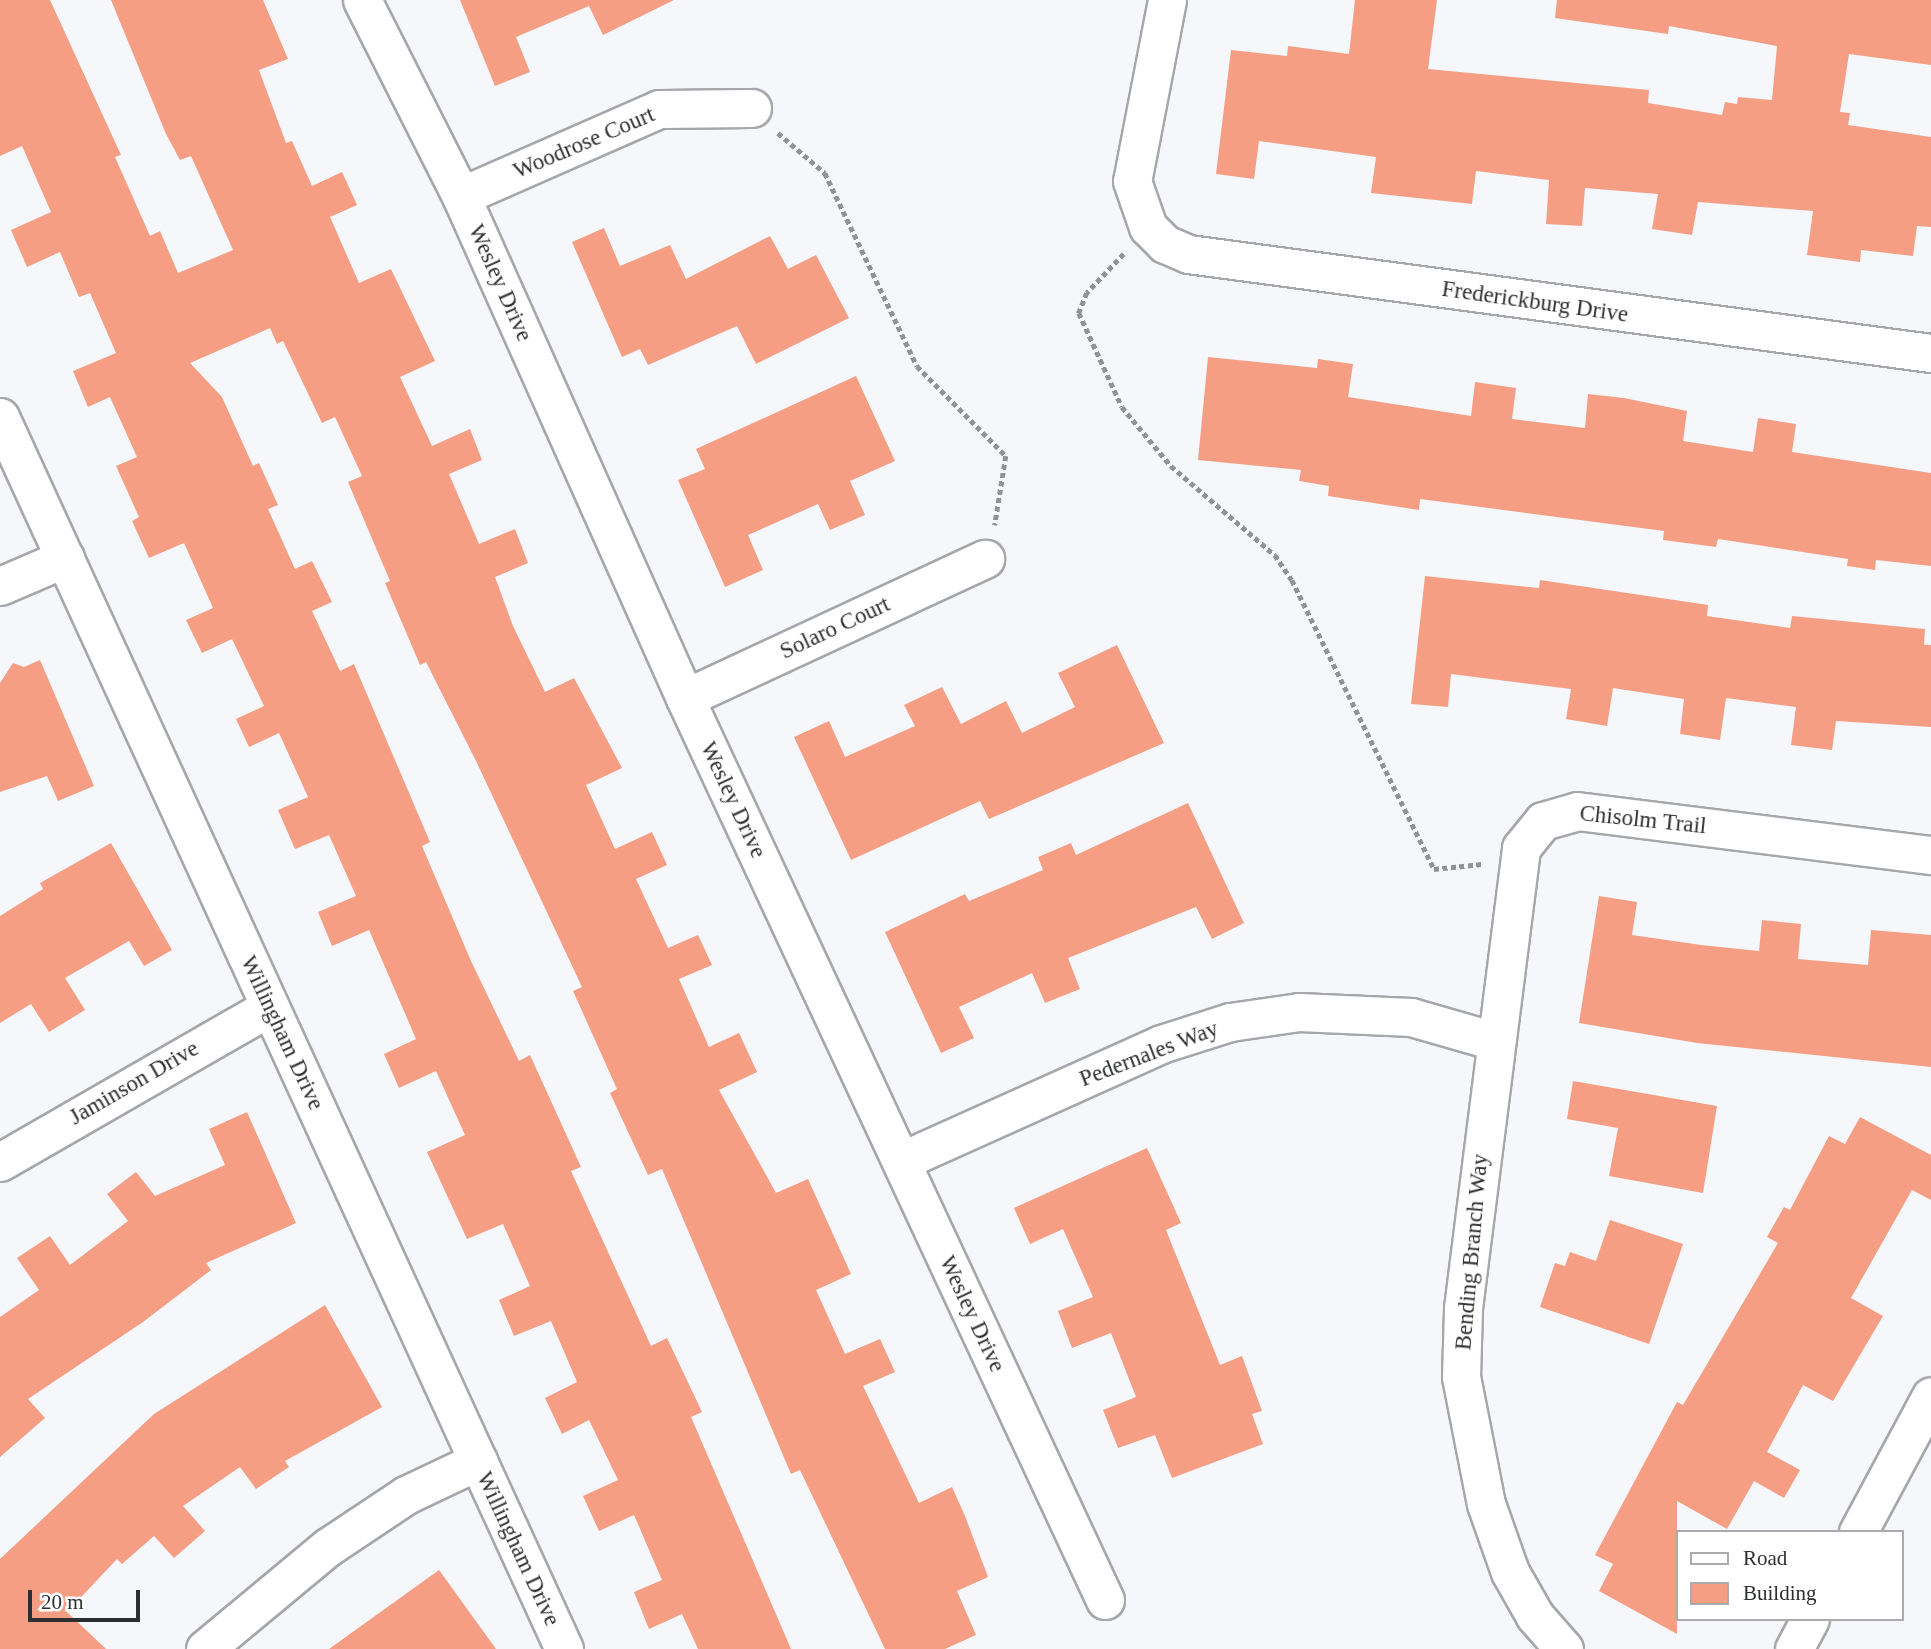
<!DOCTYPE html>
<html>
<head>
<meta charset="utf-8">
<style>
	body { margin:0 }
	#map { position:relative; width:1931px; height:1649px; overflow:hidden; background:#f5f7fb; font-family:"Times New Roman",serif }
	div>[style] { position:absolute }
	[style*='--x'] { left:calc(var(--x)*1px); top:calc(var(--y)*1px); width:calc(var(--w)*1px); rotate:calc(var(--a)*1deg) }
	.building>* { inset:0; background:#f59e84 }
	.path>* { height:4.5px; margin-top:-2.25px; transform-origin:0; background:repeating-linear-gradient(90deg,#919295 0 5px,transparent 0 8.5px) }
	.roads { filter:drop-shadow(2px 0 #a5a7aa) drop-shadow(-2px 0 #a5a7aa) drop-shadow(0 2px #a5a7aa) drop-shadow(0 -2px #a5a7aa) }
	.minor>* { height:37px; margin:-18.5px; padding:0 18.5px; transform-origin:18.5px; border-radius:18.5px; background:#fff }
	span { translate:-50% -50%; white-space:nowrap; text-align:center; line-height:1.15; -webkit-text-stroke:5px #fff; paint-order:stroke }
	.street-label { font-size:23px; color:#2d2e2f }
	.legend { position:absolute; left:1676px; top:1530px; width:228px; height:91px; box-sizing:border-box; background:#fff; border:2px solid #ababac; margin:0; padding:9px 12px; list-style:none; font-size:21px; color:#2d2e2f }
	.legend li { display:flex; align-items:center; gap:14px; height:35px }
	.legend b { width:35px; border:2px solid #ababac }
	.scale { position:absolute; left:28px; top:1590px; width:112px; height:32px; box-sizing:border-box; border:4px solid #2d2e2f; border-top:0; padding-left:9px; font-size:21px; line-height:24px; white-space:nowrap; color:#2d2e2f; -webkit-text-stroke:5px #fff; paint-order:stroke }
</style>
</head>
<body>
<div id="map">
	<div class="building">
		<div style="clip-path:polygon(0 0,50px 0,121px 155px,115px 157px,150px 236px,160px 231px,178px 273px,233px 250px,191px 156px,180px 160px,166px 134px,111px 0,263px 0,288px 59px,259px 70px,286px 143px,292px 141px,312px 186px,342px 172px,357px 205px,330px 217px,359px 283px,391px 269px,435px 361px,400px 377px,432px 446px,470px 429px,482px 460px,449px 474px,479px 544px,515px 529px,528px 563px,495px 577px,513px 626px,545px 692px,574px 678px,622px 768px,586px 785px,615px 849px,652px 832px,667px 865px,636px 879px,668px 948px,698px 935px,712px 965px,679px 979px,709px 1047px,739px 1033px,757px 1072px,719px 1090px,776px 1193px,808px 1179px,851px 1274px,816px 1290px,845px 1354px,880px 1339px,895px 1372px,863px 1386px,919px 1503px,952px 1487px,965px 1516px,988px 1577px,957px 1591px,976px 1635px,945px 1649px,885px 1649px,800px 1470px,791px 1474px,662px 1169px,648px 1175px,610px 1093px,617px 1089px,573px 991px,582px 987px,477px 763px,426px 662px,420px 665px,385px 583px,390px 581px,348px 482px,362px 476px,335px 417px,322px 423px,283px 341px,277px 344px,270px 328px,190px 363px,222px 397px,253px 466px,259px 463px,278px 505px,268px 509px,295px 569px,312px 561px,332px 602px,312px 611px,340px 671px,354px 664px,430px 842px,422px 846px,471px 961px,519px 1061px,530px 1055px,581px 1167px,571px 1171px,651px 1346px,667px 1338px,702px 1412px,691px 1417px,791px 1649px,698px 1649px,682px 1614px,649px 1629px,634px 1592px,662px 1580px,634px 1515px,599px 1531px,583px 1496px,618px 1480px,589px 1420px,562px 1434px,545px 1398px,577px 1382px,551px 1321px,514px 1336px,499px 1300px,530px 1286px,503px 1224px,467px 1239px,427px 1152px,465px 1135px,436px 1071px,399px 1088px,384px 1054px,416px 1039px,369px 930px,332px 946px,318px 912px,356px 896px,329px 835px,295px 849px,278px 810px,308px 797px,279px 733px,249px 747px,236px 719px,264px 706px,232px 639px,202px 653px,186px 620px,213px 608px,184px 543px,149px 558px,132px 521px,139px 517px,116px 466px,137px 457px,110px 397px,88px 407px,73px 371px,116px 353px,90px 293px,79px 297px,60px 252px,27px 267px,11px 230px,51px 212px,22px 146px,0 156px)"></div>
		<div style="clip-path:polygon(460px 0,674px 0,603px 35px,589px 6px,516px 37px,530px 72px,495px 86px)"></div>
		<div style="clip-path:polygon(1355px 0,1437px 0,1428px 69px,1649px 90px,1648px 103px,1722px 115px,1725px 102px,1737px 104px,1738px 97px,1772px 100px,1777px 46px,1669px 26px,1668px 34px,1555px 18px,1557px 0,1931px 0,1931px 65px,1849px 54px,1840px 112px,1850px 113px,1848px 125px,1931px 137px,1931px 227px,1917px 226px,1913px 256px,1861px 250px,1860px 262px,1807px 255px,1813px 211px,1698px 202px,1692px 235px,1652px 229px,1658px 194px,1585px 188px,1582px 226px,1546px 224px,1549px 180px,1476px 171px,1472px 204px,1371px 193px,1376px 157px,1259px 141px,1254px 179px,1216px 174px,1231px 50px,1287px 56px,1288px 46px,1349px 54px)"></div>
		<div style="clip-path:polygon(604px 228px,620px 266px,670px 245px,686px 279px,770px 236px,788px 269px,816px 255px,849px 318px,756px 364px,737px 326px,648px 365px,640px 349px,622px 357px,572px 242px)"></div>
		<div style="clip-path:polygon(1208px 357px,1317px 368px,1318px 359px,1353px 364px,1348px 397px,1471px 416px,1475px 382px,1516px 388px,1512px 419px,1585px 428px,1588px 394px,1624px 398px,1687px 411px,1683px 441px,1753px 452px,1758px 418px,1796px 424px,1792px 452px,1931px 473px,1931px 566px,1876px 560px,1875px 570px,1847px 566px,1848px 559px,1718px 539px,1716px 547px,1663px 540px,1664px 531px,1420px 499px,1419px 510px,1328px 496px,1329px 486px,1299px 481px,1301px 470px,1198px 460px)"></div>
		<div style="clip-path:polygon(856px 376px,895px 461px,850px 481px,865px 515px,830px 530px,818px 504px,748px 535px,763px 570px,725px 587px,678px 480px,705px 469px,696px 449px)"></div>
		<div style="clip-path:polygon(1425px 576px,1539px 588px,1540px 580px,1708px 605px,1707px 616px,1790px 628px,1792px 616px,1925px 629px,1924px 645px,1931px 645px,1931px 727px,1836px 721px,1832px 750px,1791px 745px,1796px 707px,1726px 698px,1720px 740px,1680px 734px,1684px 699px,1613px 688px,1607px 726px,1566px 719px,1571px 689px,1451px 674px,1448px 707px,1411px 704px)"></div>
		<div style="clip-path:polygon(1117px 645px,1164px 743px,989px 819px,980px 801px,851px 860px,794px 737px,829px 721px,845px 757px,915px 726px,904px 705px,942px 687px,961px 724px,1006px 701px,1022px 733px,1075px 707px,1058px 673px)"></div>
		<div style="clip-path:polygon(40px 660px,94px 786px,58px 801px,47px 776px,0 792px,0 683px,13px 663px,24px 667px)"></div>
		<div style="clip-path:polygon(1188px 803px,1244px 923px,1212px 939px,1196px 907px,1068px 958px,1080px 989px,1045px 1003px,1032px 973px,959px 1007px,974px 1038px,941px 1053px,885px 932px,965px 894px,969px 901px,1043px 870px,1038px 857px,1071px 843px,1076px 855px)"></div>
		<div style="clip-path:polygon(111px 843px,172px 950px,144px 966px,129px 941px,65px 978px,85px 1010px,49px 1032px,31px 1004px,0 1023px,0 916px,43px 889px,40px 883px)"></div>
		<div style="clip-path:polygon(1599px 896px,1637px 902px,1632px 935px,1701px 945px,1759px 951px,1762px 920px,1801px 924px,1798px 959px,1868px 965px,1871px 930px,1931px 935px,1931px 1067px,1697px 1043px,1579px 1023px)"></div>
		<div style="clip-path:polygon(1573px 1081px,1717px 1106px,1703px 1193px,1609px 1176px,1618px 1128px,1567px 1119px)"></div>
		<div style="clip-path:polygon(247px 1112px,296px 1223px,206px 1263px,211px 1270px,143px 1322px,28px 1399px,45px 1418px,0 1457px,0 1317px,39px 1290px,17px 1258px,50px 1236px,70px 1265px,128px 1221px,107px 1194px,136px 1172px,155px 1196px,225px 1165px,209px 1129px)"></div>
		<div style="clip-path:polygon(1860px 1117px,1931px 1155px,1931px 1200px,1912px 1190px,1851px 1298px,1883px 1316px,1833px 1401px,1803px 1385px,1767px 1452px,1800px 1470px,1784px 1498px,1754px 1481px,1727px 1529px,1677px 1501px,1677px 1634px,1599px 1591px,1613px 1564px,1595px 1555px,1677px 1402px,1683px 1405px,1778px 1243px,1767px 1237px,1784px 1207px,1790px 1210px,1829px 1136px,1845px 1144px)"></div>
		<div style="clip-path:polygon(1147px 1148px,1181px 1223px,1166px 1230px,1220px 1365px,1242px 1356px,1262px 1411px,1252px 1414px,1263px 1444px,1172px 1478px,1155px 1435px,1118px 1448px,1103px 1410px,1136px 1397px,1111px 1333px,1072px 1348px,1058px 1311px,1093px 1297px,1063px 1229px,1030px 1244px,1014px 1208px)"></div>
		<div style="clip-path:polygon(1610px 1220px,1683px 1244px,1649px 1344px,1540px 1307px,1555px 1263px,1565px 1266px,1570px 1252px,1596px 1261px)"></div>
		<div style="clip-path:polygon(325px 1305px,382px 1407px,285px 1461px,289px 1467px,256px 1489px,240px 1467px,183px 1506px,205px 1531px,174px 1558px,154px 1536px,122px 1564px,117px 1559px,67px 1612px,106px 1649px,0 1649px,0 1559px,154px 1414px)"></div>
		<div style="clip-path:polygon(439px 1570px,496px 1649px,329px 1649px)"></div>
	</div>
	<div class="path">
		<div style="--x:778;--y:133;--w:62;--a:40.4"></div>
		<div style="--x:825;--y:173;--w:214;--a:64.5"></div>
		<div style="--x:917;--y:366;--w:127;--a:45.3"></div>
		<div style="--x:1006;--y:456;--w:70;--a:99.1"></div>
		<div style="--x:1124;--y:254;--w:54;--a:133.5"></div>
		<div style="--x:1087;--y:293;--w:22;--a:112"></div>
		<div style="--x:1079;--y:313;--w:103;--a:65.4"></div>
		<div style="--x:1122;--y:407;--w:77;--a:50.3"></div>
		<div style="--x:1171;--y:466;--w:137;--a:40.6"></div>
		<div style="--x:1275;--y:555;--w:30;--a:56"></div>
		<div style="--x:1292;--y:580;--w:322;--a:63.8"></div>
		<div style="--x:1434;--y:869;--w:48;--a:-5.9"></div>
	</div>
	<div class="roads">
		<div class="minor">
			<div style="--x:362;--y:0;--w:220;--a:63.2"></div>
			<div style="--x:461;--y:196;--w:550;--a:65.95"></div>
			<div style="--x:685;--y:698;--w:995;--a:65.03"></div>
			<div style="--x:1167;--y:0;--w:184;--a:100.9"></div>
			<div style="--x:1132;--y:181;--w:49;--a:70.8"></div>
			<div style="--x:1148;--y:227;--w:24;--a:45"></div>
			<div style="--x:1165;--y:244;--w:25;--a:23"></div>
			<div style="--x:1188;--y:254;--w:750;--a:7.59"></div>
			<div style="--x:461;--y:196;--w:216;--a:-23.7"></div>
			<div style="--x:659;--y:109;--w:93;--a:-0.6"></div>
			<div style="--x:0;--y:417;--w:1355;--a:65.4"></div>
			<div style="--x:0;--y:586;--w:71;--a:-23.3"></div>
			<div style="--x:685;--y:698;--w:331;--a:-24.9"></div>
			<div style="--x:901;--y:1161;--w:285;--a:-24.2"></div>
			<div style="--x:1161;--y:1044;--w:72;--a:-17.7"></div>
			<div style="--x:1230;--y:1022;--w:70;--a:-8.2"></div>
			<div style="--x:1299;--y:1012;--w:112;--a:2.6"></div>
			<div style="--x:1411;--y:1017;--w:86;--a:16.1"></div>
			<div style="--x:0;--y:1162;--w:311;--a:-29.9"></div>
			<div style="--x:1858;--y:1532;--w:154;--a:-61.8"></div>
			<div style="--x:205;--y:1649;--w:160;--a:-39.7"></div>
			<div style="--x:328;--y:1547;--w:94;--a:-33.7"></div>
			<div style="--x:406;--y:1495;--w:80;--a:-25.3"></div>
			<div style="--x:1564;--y:1649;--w:44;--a:-131.3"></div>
			<div style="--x:1535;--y:1616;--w:51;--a:-119.6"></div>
			<div style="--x:1510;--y:1572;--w:72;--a:-109.4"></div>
			<div style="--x:1486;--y:1504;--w:129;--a:-101.1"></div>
			<div style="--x:1461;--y:1377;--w:69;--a:-88.3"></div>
			<div style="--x:1463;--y:1308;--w:464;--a:-82.8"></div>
			<div style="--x:1521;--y:848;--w:35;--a:-51"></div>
			<div style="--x:1543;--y:821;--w:35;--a:-16"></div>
			<div style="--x:1577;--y:811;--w:357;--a:7.1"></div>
			<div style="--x:1794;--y:1649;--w:34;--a:-62"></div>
		</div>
	</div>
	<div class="street-label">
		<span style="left:584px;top:143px;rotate:-23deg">Woodrose Court</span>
		<span style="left:500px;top:283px;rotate:66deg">Wesley Drive</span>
		<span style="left:1535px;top:302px;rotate:8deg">Frederickburg Drive</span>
		<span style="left:835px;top:628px;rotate:-25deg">Solaro Court</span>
		<span style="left:733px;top:800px;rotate:65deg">Wesley Drive</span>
		<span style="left:1643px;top:820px;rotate:6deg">Chisolm Trail</span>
		<span style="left:282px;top:1033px;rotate:65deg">Willingham Drive</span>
		<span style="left:1149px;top:1054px;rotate:-21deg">Pedernales Way</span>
		<span style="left:134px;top:1083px;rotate:-30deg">Jaminson Drive</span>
		<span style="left:1472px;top:1252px;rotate:-85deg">Bending Branch Way</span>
		<span style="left:972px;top:1314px;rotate:65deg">Wesley Drive</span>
		<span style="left:518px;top:1549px;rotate:65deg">Willingham Drive</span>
	</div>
	<ul class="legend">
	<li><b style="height:9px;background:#fff"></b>Road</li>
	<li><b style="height:19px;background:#f59e84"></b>Building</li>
	</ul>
	<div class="scale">20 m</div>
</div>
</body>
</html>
